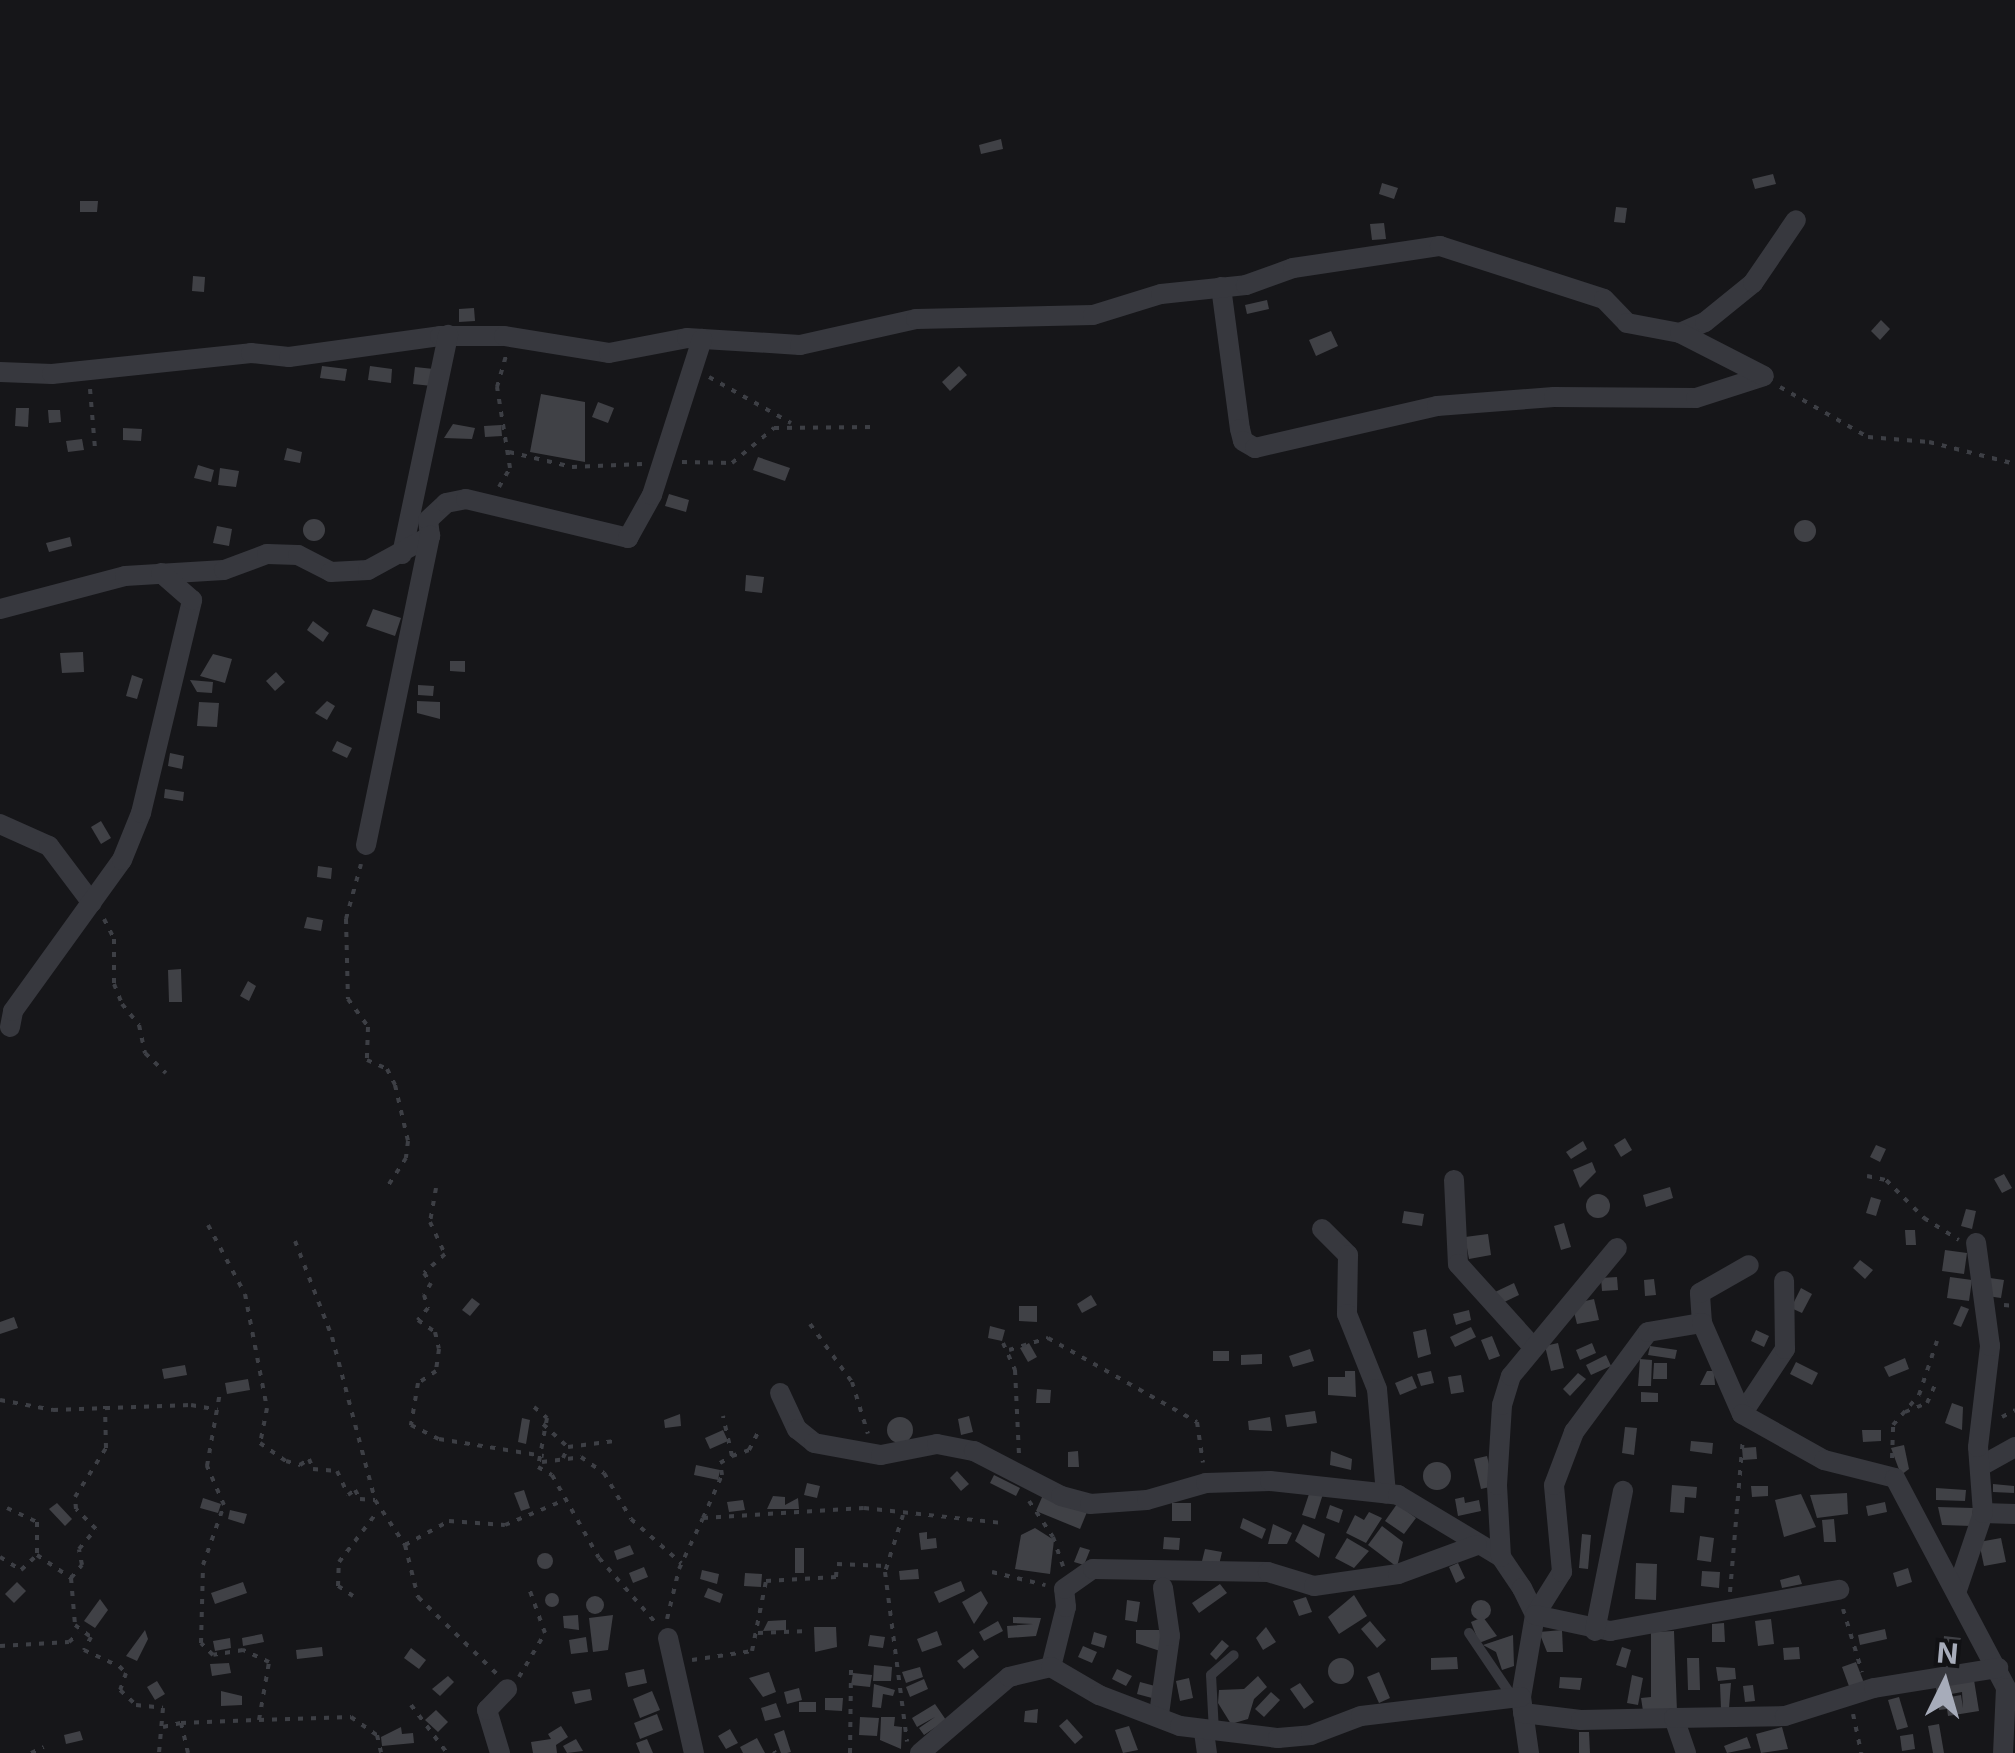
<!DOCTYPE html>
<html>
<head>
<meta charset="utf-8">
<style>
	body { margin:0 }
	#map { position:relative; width:2015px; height:1753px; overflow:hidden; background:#161619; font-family:Inter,sans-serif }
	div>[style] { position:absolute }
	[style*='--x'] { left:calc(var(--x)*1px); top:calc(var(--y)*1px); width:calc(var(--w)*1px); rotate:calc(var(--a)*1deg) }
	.building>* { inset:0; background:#404146 }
	.round { border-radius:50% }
	.path>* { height:4px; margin-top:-2px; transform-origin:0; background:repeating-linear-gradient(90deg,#3d3f45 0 5px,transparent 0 13px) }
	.lane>* { height:10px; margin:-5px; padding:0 5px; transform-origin:5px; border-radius:5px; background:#37383e }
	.street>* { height:20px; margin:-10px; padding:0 10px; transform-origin:10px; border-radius:10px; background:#37383e }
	span { translate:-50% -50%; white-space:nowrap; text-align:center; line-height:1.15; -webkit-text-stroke:10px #111114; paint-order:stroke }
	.north { position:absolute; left:1895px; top:1633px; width:100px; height:100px; -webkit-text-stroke:8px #111114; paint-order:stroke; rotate:5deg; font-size:28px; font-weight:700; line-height:40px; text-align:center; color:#a7acba }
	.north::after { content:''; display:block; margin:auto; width:35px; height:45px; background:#a7acba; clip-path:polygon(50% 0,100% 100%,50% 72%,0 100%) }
</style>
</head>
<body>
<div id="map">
	<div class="building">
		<div style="clip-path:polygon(1001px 139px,1003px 149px,981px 154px,979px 145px)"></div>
		<div style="clip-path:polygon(1773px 174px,1776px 184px,1755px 189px,1752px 179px)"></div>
		<div style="clip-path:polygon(1382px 183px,1398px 188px,1394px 199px,1379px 194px)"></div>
		<div style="clip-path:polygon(80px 201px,98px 201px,97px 212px,80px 212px)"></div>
		<div style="clip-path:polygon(1616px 207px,1627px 208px,1625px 223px,1614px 222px)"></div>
		<div style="clip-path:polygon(1384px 223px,1386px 239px,1372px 240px,1370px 224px)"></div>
		<div style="clip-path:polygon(193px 276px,205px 277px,204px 292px,192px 291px)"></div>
		<div style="clip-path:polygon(1267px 300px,1269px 309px,1247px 314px,1245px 305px)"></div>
		<div style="clip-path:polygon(474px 308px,475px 321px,459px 322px,459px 309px)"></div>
		<div style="clip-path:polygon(1881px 320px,1890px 329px,1880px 340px,1871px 331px)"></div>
		<div style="clip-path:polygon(1331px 331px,1338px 346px,1316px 356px,1309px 340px)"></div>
		<div style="clip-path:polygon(322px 366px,347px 369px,345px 381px,320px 378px)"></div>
		<div style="clip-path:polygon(370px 366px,392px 369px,391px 383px,368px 380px)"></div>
		<div style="clip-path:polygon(959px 366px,967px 375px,950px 391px,942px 382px)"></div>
		<div style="clip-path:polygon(415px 367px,434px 369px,432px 386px,413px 384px)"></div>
		<div style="clip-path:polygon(541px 394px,585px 402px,585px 462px,530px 452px)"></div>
		<div style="clip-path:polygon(598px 402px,614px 408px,608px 423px,592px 417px)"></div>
		<div style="clip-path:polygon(16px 408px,29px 408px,28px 427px,15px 426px)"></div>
		<div style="clip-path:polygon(48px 410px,60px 410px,61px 422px,49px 423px)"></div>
		<div style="clip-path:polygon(453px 424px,475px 428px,472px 439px,444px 438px)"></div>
		<div style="clip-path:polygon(501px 425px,502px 436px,485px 437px,484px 426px)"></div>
		<div style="clip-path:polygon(123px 428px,142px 429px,141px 441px,123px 440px)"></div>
		<div style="clip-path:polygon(82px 439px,84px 450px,68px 452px,66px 441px)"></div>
		<div style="clip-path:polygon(287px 448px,302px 452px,300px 463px,284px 460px)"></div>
		<div style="clip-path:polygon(758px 457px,790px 468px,785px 481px,753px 470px)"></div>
		<div style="clip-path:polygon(198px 465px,214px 470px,211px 482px,194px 478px)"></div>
		<div style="clip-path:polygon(220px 468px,239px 471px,236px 487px,218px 485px)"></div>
		<div style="clip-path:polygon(669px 494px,689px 500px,686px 512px,665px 506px)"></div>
		<div class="round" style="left:303px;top:519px;width:22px;height:22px"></div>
		<div class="round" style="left:1794px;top:520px;width:22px;height:22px"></div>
		<div style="clip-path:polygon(217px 526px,232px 529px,229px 546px,213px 543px)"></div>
		<div style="clip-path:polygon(70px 537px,72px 546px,49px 552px,46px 543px)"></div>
		<div style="clip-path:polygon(746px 575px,764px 577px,762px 593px,745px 591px)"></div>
		<div style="clip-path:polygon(373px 609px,401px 618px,395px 636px,366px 626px)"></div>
		<div style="clip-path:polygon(313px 621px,329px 633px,323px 642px,307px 630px)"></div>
		<div style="clip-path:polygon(83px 652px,84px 672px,62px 673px,60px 653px)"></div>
		<div style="clip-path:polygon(213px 654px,232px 659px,225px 683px,200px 676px)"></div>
		<div style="clip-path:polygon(450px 661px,465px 661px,465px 672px,450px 671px)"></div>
		<div style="clip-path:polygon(276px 672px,285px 682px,275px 691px,266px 681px)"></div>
		<div style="clip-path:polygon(132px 675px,143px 679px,137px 699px,126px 696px)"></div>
		<div style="clip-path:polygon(190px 680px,213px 682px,212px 693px,197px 692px)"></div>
		<div style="clip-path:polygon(418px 685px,434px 686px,433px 696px,418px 695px)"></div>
		<div style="clip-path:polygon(327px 701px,335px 706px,327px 720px,315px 713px)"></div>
		<div style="clip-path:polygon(417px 701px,440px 702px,440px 719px,417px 713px)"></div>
		<div style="clip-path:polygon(199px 702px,219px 703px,217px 727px,197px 726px)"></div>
		<div style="clip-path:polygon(337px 741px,352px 748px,347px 758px,332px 751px)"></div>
		<div style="clip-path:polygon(170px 753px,184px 756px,182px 769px,168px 766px)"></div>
		<div style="clip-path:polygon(165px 789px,184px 792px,183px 801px,164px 798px)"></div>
		<div style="clip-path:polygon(101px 821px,111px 838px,101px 844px,91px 827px)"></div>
		<div style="clip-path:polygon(318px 866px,332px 868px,331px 879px,317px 877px)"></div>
		<div style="clip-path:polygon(307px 917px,323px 920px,321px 931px,304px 928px)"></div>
		<div style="clip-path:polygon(181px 969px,182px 1002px,169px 1002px,168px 970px)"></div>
		<div style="clip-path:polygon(248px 981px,256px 986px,249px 1001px,240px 996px)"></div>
		<div style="clip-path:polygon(1625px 1138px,1632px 1150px,1621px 1157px,1614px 1145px)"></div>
		<div style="clip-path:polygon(1583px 1141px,1587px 1149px,1571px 1159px,1566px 1152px)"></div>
		<div style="clip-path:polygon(1876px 1145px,1886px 1149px,1880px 1162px,1870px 1157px)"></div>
		<div style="clip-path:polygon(1592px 1162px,1596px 1172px,1580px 1188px,1573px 1170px)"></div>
		<div style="clip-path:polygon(2004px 1174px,2012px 1188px,2002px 1193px,1994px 1179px)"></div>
		<div style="clip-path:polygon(1670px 1187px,1673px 1198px,1646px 1207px,1643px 1195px)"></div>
		<div class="round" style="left:1586px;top:1194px;width:24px;height:24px"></div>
		<div style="clip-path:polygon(1871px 1197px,1881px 1200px,1876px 1216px,1866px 1213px)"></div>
		<div style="clip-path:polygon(1966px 1209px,1976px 1211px,1972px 1229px,1961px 1226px)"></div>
		<div style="clip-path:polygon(1404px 1211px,1424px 1214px,1422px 1226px,1402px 1223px)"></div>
		<div style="clip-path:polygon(1564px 1223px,1571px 1247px,1561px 1250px,1554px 1226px)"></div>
		<div style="clip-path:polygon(1905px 1230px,1915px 1230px,1916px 1245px,1906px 1245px)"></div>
		<div style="clip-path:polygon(1488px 1234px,1491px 1255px,1469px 1259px,1465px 1237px)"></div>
		<div style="clip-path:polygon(1945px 1250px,1967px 1253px,1964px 1274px,1942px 1271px)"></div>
		<div style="clip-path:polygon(1860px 1260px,1873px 1270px,1865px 1279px,1853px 1268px)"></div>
		<div style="clip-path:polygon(1617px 1277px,1618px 1290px,1602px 1291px,1601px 1278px)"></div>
		<div style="clip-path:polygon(1950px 1277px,1972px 1280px,1969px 1301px,1947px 1298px)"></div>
		<div style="clip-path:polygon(1990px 1278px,2004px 1280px,2001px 1298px,1987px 1296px)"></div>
		<div style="clip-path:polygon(1654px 1279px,1656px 1295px,1645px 1296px,1644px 1280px)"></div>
		<div style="clip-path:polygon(1514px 1283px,1519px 1295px,1498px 1305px,1493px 1293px)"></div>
		<div style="clip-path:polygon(1801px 1288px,1812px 1294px,1802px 1313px,1791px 1308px)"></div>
		<div style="clip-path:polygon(1091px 1295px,1097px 1305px,1082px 1313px,1077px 1304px)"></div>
		<div style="clip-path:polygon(472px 1298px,480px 1304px,470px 1316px,462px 1310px)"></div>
		<div style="clip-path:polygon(1594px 1299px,1599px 1320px,1577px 1324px,1572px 1304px)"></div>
		<div style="clip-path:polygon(1019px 1306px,1037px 1306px,1037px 1322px,1019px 1321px)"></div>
		<div style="clip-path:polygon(1961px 1306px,1969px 1309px,1961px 1327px,1953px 1324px)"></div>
		<div style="clip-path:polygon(1469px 1310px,1471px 1320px,1456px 1325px,1453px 1314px)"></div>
		<div style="clip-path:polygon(14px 1317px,18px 1328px,0 1334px,0 1322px)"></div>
		<div style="clip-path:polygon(990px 1326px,1005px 1330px,1002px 1341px,988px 1338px)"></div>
		<div style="clip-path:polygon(1471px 1327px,1476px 1337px,1455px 1347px,1450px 1337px)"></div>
		<div style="clip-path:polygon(1426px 1329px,1431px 1354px,1418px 1358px,1413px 1332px)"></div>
		<div style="clip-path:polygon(1756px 1330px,1769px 1336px,1764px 1347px,1751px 1341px)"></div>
		<div style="clip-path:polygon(1492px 1336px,1500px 1356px,1489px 1360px,1481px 1340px)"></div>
		<div style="clip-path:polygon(1029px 1343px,1037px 1357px,1028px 1362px,1020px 1348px)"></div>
		<div style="clip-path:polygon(1558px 1343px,1564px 1368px,1551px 1371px,1545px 1346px)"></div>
		<div style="clip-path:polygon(1592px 1343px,1596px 1353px,1580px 1360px,1576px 1350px)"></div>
		<div style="clip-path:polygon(1650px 1346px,1677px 1350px,1675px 1359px,1648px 1355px)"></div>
		<div style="clip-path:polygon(1310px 1349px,1314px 1361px,1293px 1367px,1289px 1356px)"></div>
		<div style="clip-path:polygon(1213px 1351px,1229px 1351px,1229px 1361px,1213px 1361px)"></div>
		<div style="clip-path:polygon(1262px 1354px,1262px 1364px,1241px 1365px,1241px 1355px)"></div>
		<div style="clip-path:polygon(1606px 1355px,1611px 1366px,1591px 1375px,1586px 1365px)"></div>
		<div style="clip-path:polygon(1905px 1358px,1909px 1369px,1889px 1377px,1884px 1367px)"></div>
		<div style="clip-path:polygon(1640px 1359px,1652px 1360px,1651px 1386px,1638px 1386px)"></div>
		<div style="clip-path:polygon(1796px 1362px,1818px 1373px,1812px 1385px,1790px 1374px)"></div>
		<div style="clip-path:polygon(1654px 1363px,1667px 1363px,1667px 1379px,1653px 1379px)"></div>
		<div style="clip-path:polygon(185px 1365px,187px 1375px,164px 1379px,162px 1369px)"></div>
		<div style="clip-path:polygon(1345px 1371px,1355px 1371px,1356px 1397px,1328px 1395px,1328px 1377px,1345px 1377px)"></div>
		<div style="clip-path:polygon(1431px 1371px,1434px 1383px,1421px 1386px,1417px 1374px)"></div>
		<div style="clip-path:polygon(1707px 1371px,1714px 1371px,1715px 1385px,1700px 1385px)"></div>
		<div style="clip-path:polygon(1578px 1373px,1586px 1379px,1570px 1396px,1563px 1389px)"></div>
		<div style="clip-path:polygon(1461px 1375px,1464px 1392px,1451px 1394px,1448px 1377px)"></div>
		<div style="clip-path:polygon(1412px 1376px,1417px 1388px,1400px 1395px,1395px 1383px)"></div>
		<div style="clip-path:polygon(248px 1379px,250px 1390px,227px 1394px,225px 1383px)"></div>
		<div style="clip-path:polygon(1037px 1389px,1051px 1390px,1050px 1403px,1036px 1403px)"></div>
		<div style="clip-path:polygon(1641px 1392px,1658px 1393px,1658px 1402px,1641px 1402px)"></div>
		<div style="clip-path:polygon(1952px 1403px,1963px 1407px,1962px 1430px,1945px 1423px)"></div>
		<div style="clip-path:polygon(1315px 1411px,1317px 1423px,1287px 1427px,1285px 1415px)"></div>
		<div style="clip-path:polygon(680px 1414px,681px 1426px,665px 1428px,664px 1420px)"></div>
		<div style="clip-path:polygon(969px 1416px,973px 1432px,961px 1435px,958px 1419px)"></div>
		<div style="clip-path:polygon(1270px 1417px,1272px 1431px,1249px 1430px,1248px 1421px)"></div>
		<div class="round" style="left:887px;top:1417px;width:26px;height:26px"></div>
		<div style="clip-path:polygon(522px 1418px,530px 1420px,526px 1444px,518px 1442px)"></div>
		<div style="clip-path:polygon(1625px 1427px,1637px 1428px,1634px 1455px,1622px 1453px)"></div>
		<div style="clip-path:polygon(723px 1430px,728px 1441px,710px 1449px,705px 1438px)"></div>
		<div style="clip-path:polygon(1862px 1430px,1881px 1430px,1881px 1441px,1863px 1442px)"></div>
		<div style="clip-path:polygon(1691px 1441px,1713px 1443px,1712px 1454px,1690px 1451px)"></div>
		<div style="clip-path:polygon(1904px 1445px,1909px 1469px,1901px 1475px,1891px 1448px)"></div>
		<div style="clip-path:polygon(1756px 1447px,1757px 1459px,1743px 1460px,1742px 1448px)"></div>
		<div style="clip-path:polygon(1078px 1451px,1079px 1467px,1068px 1467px,1068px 1452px)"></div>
		<div style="clip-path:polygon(1331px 1451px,1352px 1459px,1351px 1470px,1330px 1465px)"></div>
		<div style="clip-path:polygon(1487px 1456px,1494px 1486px,1481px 1489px,1474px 1459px)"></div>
		<div class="round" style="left:1423px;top:1462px;width:28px;height:28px"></div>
		<div style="clip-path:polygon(696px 1465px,720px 1470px,718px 1480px,694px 1475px)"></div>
		<div style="clip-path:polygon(957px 1471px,969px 1484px,961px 1491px,950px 1478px)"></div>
		<div style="clip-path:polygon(994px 1475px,1020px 1488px,1016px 1496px,990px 1483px)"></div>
		<div style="clip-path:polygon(807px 1483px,820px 1486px,817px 1498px,804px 1495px)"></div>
		<div style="clip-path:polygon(1993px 1484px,2014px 1486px,2014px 1493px,1993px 1492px)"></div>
		<div style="clip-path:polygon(1672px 1485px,1697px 1487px,1696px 1498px,1685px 1497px,1684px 1513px,1670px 1512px)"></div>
		<div style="clip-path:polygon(1751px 1486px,1768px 1486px,1768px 1496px,1752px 1497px)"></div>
		<div style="clip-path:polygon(1936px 1488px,1966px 1490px,1965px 1501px,1936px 1500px)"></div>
		<div style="clip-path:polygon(524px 1490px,530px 1508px,521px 1511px,514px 1493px)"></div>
		<div style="clip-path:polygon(1310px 1491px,1323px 1494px,1315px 1519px,1302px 1515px)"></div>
		<div style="clip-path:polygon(1847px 1493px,1848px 1514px,1817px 1518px,1810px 1495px)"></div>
		<div style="clip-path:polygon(1801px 1494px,1816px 1527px,1784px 1537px,1775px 1500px)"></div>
		<div style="clip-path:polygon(1043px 1495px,1087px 1512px,1080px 1529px,1036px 1511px)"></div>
		<div style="clip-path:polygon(773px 1496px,785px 1497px,785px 1505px,798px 1498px,799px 1509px,767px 1509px)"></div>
		<div style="clip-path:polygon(1464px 1497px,1465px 1503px,1479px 1500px,1481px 1511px,1458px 1516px,1455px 1499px)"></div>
		<div style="clip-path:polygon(203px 1498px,221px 1504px,218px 1513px,200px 1508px)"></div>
		<div style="clip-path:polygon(743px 1500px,745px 1510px,729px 1512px,727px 1502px)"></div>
		<div style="clip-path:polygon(1885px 1502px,1887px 1512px,1868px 1516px,1866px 1506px)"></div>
		<div style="clip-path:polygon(57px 1503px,72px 1519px,65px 1526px,49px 1509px)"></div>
		<div style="clip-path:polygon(1172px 1503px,1191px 1503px,1191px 1521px,1172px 1521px)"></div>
		<div style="clip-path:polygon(1397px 1504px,1416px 1518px,1404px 1534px,1385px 1521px)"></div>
		<div style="clip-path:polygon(1330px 1505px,1343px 1510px,1339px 1523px,1326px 1518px)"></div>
		<div style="clip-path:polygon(1938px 1507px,1973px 1508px,1972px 1526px,1942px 1525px)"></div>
		<div style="clip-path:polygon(230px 1510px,247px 1514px,244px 1524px,228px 1519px)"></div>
		<div style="clip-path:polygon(1369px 1512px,1382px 1518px,1366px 1543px,1346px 1533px,1355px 1515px,1364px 1520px)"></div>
		<div style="clip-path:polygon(1243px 1518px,1266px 1529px,1262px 1539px,1240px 1528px)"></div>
		<div style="clip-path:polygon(1834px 1519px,1836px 1542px,1824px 1542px,1822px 1520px)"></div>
		<div style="clip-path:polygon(1273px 1524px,1292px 1533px,1287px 1544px,1268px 1544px)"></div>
		<div style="clip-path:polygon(1303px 1524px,1325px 1534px,1319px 1558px,1295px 1541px)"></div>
		<div style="clip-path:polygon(1382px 1526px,1403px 1542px,1397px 1567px,1368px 1545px)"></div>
		<div style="clip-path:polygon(1035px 1528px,1054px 1540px,1050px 1574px,1015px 1569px,1021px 1535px)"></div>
		<div style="clip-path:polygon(927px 1532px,927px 1539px,936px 1538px,937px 1548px,921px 1550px,919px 1533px)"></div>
		<div style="clip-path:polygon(1582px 1534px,1591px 1535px,1588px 1569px,1579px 1568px)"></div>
		<div style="clip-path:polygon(1700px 1536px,1714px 1538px,1711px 1562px,1697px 1560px)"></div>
		<div style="clip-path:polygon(1164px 1537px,1180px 1538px,1179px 1550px,1163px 1549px)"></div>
		<div style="clip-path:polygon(1347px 1538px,1369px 1551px,1354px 1568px,1335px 1558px)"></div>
		<div style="clip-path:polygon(2001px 1538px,2006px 1562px,1984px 1566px,1979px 1542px)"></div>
		<div style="clip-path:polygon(630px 1545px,634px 1554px,617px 1560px,614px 1551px)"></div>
		<div style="clip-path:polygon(1080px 1547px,1090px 1550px,1084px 1565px,1074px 1562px)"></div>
		<div style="clip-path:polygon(795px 1548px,804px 1548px,804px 1573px,795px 1573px)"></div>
		<div style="clip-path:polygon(1205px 1549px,1222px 1552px,1219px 1565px,1202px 1561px)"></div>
		<div class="round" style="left:537px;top:1553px;width:16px;height:16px"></div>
		<div style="clip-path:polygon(1458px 1563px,1465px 1578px,1456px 1583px,1449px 1567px)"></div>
		<div style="clip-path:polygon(1636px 1563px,1657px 1564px,1656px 1600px,1635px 1599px)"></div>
		<div style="clip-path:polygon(644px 1567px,648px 1577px,633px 1583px,629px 1573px)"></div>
		<div style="clip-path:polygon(1908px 1568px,1912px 1582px,1897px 1587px,1893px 1573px)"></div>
		<div style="clip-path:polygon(918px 1569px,919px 1579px,900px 1580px,899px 1571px)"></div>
		<div style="clip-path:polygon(702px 1570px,719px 1574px,717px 1584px,700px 1579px)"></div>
		<div style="clip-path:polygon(1702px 1571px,1720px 1572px,1719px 1588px,1701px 1586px)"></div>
		<div style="clip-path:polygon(745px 1573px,762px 1574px,761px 1587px,744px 1586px)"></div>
		<div style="clip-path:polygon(1799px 1575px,1802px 1584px,1782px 1588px,1780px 1580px)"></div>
		<div style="clip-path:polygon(961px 1581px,965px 1591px,939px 1603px,934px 1592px)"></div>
		<div style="clip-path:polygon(17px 1582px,26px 1591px,14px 1603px,5px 1594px)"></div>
		<div style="clip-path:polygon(243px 1582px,247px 1593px,215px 1604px,211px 1593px)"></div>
		<div style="clip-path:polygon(1220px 1584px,1227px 1593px,1199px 1613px,1192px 1603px)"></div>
		<div style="clip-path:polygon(708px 1588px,723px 1594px,720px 1603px,704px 1597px)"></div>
		<div style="clip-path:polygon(981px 1591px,988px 1603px,974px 1624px,962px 1602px)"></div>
		<div class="round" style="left:545px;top:1593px;width:14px;height:14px"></div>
		<div style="clip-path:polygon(1354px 1595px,1367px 1616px,1339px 1634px,1328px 1617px)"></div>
		<div class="round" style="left:586px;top:1596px;width:18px;height:18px"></div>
		<div style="clip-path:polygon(1306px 1597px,1312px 1612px,1299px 1616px,1293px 1601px)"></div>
		<div style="clip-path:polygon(100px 1599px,108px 1610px,95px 1628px,84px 1621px)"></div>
		<div class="round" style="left:1471px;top:1600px;width:20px;height:20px"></div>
		<div style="clip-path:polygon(1127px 1600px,1140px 1602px,1137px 1622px,1125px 1620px)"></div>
		<div style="clip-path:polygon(578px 1615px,579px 1630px,564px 1628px,563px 1616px)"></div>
		<div style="clip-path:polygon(613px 1615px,608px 1650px,593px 1652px,589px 1618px)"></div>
		<div style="clip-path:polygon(1013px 1617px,1041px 1618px,1036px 1636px,1008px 1638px,1007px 1626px,1033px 1624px,1013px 1623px)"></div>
		<div style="clip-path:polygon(1483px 1617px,1497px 1636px,1479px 1643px,1471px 1622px)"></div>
		<div style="clip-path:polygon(1771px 1619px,1774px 1644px,1758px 1646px,1755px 1621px)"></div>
		<div style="clip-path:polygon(786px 1620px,786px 1630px,763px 1631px,768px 1621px)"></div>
		<div style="clip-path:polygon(998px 1621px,1003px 1631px,984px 1641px,979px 1632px)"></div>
		<div style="clip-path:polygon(1370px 1621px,1386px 1640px,1377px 1648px,1361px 1629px)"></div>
		<div style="clip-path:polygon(1724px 1623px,1725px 1642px,1712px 1642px,1712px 1624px)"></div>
		<div style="clip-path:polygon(814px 1627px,836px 1627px,837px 1647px,815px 1652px)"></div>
		<div style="clip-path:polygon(1266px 1627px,1276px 1642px,1263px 1650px,1256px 1638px)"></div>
		<div style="clip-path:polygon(1885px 1629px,1887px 1639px,1860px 1645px,1858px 1635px)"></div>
		<div style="clip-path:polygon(145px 1630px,148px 1639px,137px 1661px,126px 1656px)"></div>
		<div style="clip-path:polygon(1136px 1630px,1160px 1630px,1160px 1651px,1136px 1643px)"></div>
		<div style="clip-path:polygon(1562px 1630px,1563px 1652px,1547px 1652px,1539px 1632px)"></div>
		<div style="clip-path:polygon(937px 1631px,942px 1645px,922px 1652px,917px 1639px)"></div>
		<div style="clip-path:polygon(1674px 1631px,1677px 1712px,1643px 1711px,1641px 1698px,1651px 1697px,1651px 1632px)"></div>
		<div style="clip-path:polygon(1094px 1632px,1107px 1636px,1104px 1648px,1091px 1644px)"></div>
		<div style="clip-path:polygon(262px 1634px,264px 1642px,243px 1646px,242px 1638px)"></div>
		<div style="clip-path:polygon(870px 1635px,885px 1637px,883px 1648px,868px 1646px)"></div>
		<div style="clip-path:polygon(1513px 1635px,1514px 1666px,1502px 1670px,1496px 1652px,1483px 1645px)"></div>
		<div style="clip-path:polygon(1944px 1636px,1961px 1638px,1953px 1659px,1942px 1658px)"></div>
		<div style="clip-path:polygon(586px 1637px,588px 1652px,571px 1654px,569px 1640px)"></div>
		<div style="clip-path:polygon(230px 1638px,231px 1648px,215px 1651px,213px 1641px)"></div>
		<div style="clip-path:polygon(1222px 1640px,1229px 1646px,1216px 1660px,1210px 1654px)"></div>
		<div style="clip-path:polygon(1083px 1646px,1097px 1652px,1092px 1663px,1078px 1657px)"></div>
		<div style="clip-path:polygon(322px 1647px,323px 1656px,297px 1659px,296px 1650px)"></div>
		<div style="clip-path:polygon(1622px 1647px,1631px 1650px,1626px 1668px,1616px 1665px)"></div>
		<div style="clip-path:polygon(1799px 1647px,1800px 1659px,1784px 1660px,1783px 1648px)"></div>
		<div style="clip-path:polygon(411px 1648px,426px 1660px,419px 1669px,404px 1658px)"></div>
		<div style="clip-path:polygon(973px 1649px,979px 1657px,964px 1669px,957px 1661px)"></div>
		<div style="clip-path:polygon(1457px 1657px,1458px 1669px,1431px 1670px,1431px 1658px)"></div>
		<div class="round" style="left:1328px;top:1658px;width:26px;height:26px"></div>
		<div style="clip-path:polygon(1687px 1658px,1699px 1658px,1700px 1690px,1688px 1690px)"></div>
		<div style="clip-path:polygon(1856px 1662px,1864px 1683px,1850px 1689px,1842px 1667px)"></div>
		<div style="clip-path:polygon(229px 1663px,231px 1673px,212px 1676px,210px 1664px)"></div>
		<div style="clip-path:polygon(874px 1665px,892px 1667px,891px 1681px,873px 1681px)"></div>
		<div style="clip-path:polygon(920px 1667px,923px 1677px,906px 1683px,902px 1672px)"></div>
		<div style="clip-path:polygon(1716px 1667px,1735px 1668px,1736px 1679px,1718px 1681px)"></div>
		<div style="clip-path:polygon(644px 1669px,647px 1683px,628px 1687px,625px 1673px)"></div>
		<div style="clip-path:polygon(1117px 1669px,1132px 1676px,1126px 1686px,1112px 1679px)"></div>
		<div style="clip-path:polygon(769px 1672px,776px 1692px,763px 1697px,749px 1678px)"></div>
		<div style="clip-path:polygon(1379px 1672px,1390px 1698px,1379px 1703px,1367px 1677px)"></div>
		<div style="clip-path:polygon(853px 1673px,872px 1675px,870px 1687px,851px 1685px)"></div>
		<div style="clip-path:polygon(1632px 1675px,1643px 1678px,1638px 1705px,1627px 1703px)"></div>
		<div style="clip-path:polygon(448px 1676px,454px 1682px,440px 1696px,432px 1689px)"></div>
		<div style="clip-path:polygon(1258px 1676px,1267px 1687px,1254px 1699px,1248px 1719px,1231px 1724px,1218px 1703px,1219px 1690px,1244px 1689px)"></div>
		<div style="clip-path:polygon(1560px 1677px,1582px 1678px,1580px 1690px,1559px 1688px)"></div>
		<div style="clip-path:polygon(1189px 1678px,1193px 1698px,1180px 1701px,1176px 1681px)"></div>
		<div style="clip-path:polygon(924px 1679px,928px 1689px,910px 1697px,906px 1687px)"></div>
		<div style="clip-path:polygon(1943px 1679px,1945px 1698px,1961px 1695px,1963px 1708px,1962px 1692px,1946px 1695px,1945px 1685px,1974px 1680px,1979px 1711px,1948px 1716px,1947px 1709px,1939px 1710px,1935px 1680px)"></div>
		<div style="clip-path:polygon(157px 1681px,165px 1694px,155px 1700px,147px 1687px)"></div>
		<div style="clip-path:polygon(1140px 1682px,1155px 1686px,1152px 1698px,1137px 1694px)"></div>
		<div style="clip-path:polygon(1300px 1683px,1314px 1702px,1304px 1709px,1290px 1689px)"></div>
		<div style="clip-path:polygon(1731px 1683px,1729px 1708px,1721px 1709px,1720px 1684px)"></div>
		<div style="clip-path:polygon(874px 1684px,895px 1690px,893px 1696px,883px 1694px,881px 1708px,872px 1707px)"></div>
		<div style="clip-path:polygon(1753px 1685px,1755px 1701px,1745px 1702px,1743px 1686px)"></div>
		<div style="clip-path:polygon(799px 1688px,802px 1700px,787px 1704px,784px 1692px)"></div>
		<div style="clip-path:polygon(590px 1689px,592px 1700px,575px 1704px,572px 1692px)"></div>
		<div style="clip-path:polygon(221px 1691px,242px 1696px,242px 1705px,221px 1706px)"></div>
		<div style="clip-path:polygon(652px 1691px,660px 1710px,640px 1718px,633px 1699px)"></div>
		<div style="clip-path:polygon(1271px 1692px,1280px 1700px,1264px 1717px,1255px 1709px)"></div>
		<div style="clip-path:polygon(1899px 1697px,1908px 1727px,1897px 1730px,1888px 1700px)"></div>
		<div style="clip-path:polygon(825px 1698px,843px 1698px,842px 1711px,825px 1710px)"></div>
		<div style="clip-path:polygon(799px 1702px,816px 1702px,816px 1712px,799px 1712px)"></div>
		<div style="clip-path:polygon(776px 1703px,781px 1717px,765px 1721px,761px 1708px)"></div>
		<div style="clip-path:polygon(935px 1704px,946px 1720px,924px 1735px,919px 1728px,935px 1717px,917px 1727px,912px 1718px)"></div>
		<div style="clip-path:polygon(1038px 1709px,1037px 1723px,1024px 1722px,1025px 1711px)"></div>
		<div style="clip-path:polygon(436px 1710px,448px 1722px,438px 1732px,425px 1720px)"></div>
		<div style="clip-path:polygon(657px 1714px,663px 1730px,640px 1739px,634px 1723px)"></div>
		<div style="clip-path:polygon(860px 1717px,879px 1718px,877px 1736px,859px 1735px)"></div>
		<div style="clip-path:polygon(881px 1717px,895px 1717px,894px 1726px,902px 1727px,901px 1749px,880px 1740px)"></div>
		<div style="clip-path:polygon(1067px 1719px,1083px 1737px,1075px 1744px,1059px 1726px)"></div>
		<div style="clip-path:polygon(1939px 1724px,1944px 1753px,1933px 1753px,1928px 1726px)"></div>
		<div style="clip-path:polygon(561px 1726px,568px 1737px,556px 1745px,557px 1753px,533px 1753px,531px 1742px,551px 1739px,548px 1734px)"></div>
		<div style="clip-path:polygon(1129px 1726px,1138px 1750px,1123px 1753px,1115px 1730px)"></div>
		<div style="clip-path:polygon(401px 1727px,402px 1734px,413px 1733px,414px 1743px,382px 1746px,381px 1737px)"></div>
		<div style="clip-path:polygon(1782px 1727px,1788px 1749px,1761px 1753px,1756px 1734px)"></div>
		<div style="clip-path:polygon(730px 1729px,738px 1743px,726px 1749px,718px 1736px)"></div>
		<div style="clip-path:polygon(784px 1730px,791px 1752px,787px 1753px,781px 1753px,774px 1734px)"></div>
		<div style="clip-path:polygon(80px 1731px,83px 1740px,66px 1744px,64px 1735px)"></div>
		<div style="clip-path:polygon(1579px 1732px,1589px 1732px,1590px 1753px,1579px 1753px)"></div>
		<div style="clip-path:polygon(1913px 1734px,1915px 1749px,1902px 1751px,1900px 1736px)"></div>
		<div style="clip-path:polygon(1747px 1737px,1751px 1748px,1727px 1753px,1724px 1746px)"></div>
		<div style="clip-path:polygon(757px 1738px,765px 1753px,743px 1753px,740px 1747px)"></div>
		<div style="clip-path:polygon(576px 1739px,583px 1751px,567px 1753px,563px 1746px)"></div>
		<div style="clip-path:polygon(647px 1739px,653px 1753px,640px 1753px,636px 1743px)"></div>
	</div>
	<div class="path">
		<div style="--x:709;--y:377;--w:94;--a:29.3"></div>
		<div style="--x:1780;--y:387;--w:101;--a:29.6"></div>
		<div style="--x:1868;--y:437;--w:61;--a:4.7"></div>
		<div style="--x:1929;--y:442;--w:89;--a:14.3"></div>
		<div style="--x:90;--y:389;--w:60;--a:85.2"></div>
		<div style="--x:509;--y:452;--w:65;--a:13.4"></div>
		<div style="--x:572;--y:467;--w:70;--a:-2.5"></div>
		<div style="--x:682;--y:462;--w:50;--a:1.1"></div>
		<div style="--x:732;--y:463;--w:55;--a:-39.8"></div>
		<div style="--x:774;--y:428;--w:101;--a:-0.6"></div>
		<div style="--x:499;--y:487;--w:22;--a:-60"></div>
		<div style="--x:510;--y:468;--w:82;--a:-99.1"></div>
		<div style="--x:497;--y:387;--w:35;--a:-74"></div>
		<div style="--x:361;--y:864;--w:57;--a:105.3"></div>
		<div style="--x:346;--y:919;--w:80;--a:88.6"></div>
		<div style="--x:348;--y:999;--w:34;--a:54"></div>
		<div style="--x:368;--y:1027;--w:33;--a:92"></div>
		<div style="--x:367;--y:1060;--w:22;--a:24"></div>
		<div style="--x:387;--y:1069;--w:18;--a:63"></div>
		<div style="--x:395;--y:1085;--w:57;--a:76.9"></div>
		<div style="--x:408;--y:1141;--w:17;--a:97"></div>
		<div style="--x:406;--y:1158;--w:33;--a:123"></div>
		<div style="--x:104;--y:919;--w:22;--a:63"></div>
		<div style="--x:114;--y:939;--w:45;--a:90"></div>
		<div style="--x:114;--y:984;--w:22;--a:68"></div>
		<div style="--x:122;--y:1004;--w:27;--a:51"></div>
		<div style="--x:139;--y:1025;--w:29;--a:78"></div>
		<div style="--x:145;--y:1053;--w:29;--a:44"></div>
		<div style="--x:1867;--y:1176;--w:19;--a:12"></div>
		<div style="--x:1886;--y:1180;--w:54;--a:45"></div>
		<div style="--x:1924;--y:1218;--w:41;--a:32.2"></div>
		<div style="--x:436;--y:1188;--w:35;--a:100"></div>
		<div style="--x:430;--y:1222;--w:35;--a:65"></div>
		<div style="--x:445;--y:1254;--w:28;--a:138"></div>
		<div style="--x:424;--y:1273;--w:12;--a:55"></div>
		<div style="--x:431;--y:1283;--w:14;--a:120"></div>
		<div style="--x:424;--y:1295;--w:14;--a:73"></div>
		<div style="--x:428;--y:1308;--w:16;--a:130"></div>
		<div style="--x:418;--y:1320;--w:21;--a:35"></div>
		<div style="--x:435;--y:1332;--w:17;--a:77"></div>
		<div style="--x:439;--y:1349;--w:22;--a:98"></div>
		<div style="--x:436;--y:1371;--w:22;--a:146"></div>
		<div style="--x:418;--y:1383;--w:43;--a:99.5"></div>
		<div style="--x:411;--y:1425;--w:31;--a:27"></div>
		<div style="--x:439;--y:1439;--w:106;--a:9.2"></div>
		<div style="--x:208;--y:1225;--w:78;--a:61.8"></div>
		<div style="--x:245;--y:1294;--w:116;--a:79.1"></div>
		<div style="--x:267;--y:1408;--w:36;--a:101"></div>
		<div style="--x:260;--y:1443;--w:32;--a:35"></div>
		<div style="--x:286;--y:1461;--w:15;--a:16"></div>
		<div style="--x:300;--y:1465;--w:11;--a:-34"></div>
		<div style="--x:309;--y:1459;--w:11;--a:68"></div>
		<div style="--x:313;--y:1469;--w:24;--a:5"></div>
		<div style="--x:337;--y:1471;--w:26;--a:65"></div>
		<div style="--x:348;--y:1495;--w:9;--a:-36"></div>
		<div style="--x:355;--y:1490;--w:10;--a:61"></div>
		<div style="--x:360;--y:1499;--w:15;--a:4"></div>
		<div style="--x:375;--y:1500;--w:54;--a:56.3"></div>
		<div style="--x:405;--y:1545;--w:54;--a:76"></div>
		<div style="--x:418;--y:1597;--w:112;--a:44.3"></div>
		<div style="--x:295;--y:1241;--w:103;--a:68.9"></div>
		<div style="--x:332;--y:1337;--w:169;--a:75.2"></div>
		<div style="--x:2004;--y:1305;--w:11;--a:5"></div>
		<div style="--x:810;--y:1324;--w:72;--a:54.1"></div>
		<div style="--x:852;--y:1382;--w:54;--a:72.9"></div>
		<div style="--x:1003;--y:1343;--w:30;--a:66"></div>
		<div style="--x:1015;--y:1370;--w:85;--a:87.3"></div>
		<div style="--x:1009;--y:1350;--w:41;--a:-17.1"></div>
		<div style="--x:1048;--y:1338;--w:171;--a:29.4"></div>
		<div style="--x:1197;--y:1422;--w:41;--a:81.7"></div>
		<div style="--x:0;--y:1400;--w:54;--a:10.7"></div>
		<div style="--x:53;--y:1410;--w:138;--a:-2.1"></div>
		<div style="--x:191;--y:1405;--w:27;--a:10"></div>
		<div style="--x:534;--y:1407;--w:17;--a:40"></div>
		<div style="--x:547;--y:1418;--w:50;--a:100.4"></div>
		<div style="--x:538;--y:1467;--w:16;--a:30"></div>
		<div style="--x:552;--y:1475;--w:95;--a:60.5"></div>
		<div style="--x:599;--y:1558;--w:86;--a:48.8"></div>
		<div style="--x:1905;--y:1412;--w:24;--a:-22"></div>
		<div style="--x:1927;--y:1403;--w:20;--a:-66"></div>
		<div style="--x:2002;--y:1417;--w:15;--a:-28"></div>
		<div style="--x:543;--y:1424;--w:34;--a:43"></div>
		<div style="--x:732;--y:1456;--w:18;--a:-19"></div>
		<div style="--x:749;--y:1450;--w:25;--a:-63"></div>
		<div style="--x:563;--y:1458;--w:12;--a:-66"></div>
		<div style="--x:568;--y:1447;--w:47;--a:-7.3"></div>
		<div style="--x:1892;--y:1458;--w:33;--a:-88"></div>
		<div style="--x:1893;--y:1425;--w:40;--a:-49"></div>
		<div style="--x:1919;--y:1395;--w:57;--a:-71.6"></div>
		<div style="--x:542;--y:1462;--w:39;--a:-7"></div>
		<div style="--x:581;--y:1457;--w:28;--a:35"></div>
		<div style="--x:604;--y:1473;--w:53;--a:59.6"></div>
		<div style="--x:631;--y:1519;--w:67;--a:41.3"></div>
		<div style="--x:1029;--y:1501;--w:43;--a:56.3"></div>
		<div style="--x:1053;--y:1537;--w:31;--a:71"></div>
		<div style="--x:7;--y:1508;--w:33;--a:25"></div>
		<div style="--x:37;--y:1522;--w:33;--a:90"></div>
		<div style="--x:903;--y:1515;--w:60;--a:107.5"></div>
		<div style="--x:885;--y:1572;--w:171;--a:82.6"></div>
		<div style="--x:703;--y:1518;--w:47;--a:-66.2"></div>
		<div style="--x:722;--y:1475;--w:12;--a:-99"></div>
		<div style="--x:720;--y:1463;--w:14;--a:-30"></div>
		<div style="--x:732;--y:1456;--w:41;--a:-102.7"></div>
		<div style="--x:405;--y:1545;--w:50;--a:-28.6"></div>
		<div style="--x:449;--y:1521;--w:56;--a:4.1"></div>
		<div style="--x:505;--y:1525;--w:62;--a:-22.8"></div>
		<div style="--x:0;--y:1557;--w:25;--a:32"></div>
		<div style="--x:21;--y:1570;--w:22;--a:-43"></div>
		<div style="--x:37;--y:1555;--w:41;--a:34.1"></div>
		<div style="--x:71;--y:1578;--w:47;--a:85.1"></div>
		<div style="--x:75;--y:1625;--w:20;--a:37"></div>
		<div style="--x:91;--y:1637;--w:15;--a:118"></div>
		<div style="--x:84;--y:1650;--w:38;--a:25"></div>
		<div style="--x:119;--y:1666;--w:10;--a:45"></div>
		<div style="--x:126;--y:1673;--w:18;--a:109"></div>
		<div style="--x:120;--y:1690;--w:22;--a:43"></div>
		<div style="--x:136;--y:1705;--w:27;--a:6"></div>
		<div style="--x:163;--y:1708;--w:45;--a:95.1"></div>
		<div style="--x:992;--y:1572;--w:55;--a:13.8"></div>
		<div style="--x:71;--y:1578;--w:17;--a:-50"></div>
		<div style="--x:82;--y:1565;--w:16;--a:-101"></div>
		<div style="--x:79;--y:1549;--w:26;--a:-50"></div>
		<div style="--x:96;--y:1529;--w:28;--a:-135"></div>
		<div style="--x:76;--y:1509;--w:12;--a:-95"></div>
		<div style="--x:75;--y:1497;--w:58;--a:-57.7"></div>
		<div style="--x:106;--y:1448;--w:42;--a:-91.4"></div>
		<div style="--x:1730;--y:1592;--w:155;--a:-85.2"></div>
		<div style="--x:353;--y:1596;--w:18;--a:-146"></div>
		<div style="--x:338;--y:1586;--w:24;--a:-88"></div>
		<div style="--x:339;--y:1562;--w:64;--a:-52.6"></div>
		<div style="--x:1843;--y:1609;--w:66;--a:73.2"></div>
		<div style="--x:667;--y:1619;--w:51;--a:-76.5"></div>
		<div style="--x:679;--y:1569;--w:56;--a:-64.8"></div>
		<div style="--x:703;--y:1518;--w:161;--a:-3.6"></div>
		<div style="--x:864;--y:1508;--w:140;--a:6.2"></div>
		<div style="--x:758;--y:1633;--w:51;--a:-2.2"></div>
		<div style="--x:0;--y:1646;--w:69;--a:-3.3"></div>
		<div style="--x:69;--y:1642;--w:13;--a:-42"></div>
		<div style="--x:692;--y:1660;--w:61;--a:-8.5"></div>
		<div style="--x:752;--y:1651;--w:71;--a:-78.7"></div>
		<div style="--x:766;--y:1581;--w:70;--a:-3.3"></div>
		<div style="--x:836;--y:1577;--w:13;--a:-86"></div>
		<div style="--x:837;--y:1564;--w:49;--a:2.3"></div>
		<div style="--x:519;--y:1677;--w:51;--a:-59.4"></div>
		<div style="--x:545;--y:1633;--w:45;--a:-109.7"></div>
		<div style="--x:411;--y:1705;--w:60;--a:53.1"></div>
		<div style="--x:1853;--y:1714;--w:40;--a:78"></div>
		<div style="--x:259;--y:1720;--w:92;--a:-1.9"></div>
		<div style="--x:351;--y:1717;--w:32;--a:35"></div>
		<div style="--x:377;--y:1735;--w:18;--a:77"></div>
		<div style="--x:163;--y:1727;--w:18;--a:-13"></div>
		<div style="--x:774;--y:1751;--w:2;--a:63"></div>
		<div style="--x:31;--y:1753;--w:14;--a:-25"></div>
		<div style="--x:188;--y:1753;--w:31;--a:-103"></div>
		<div style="--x:181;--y:1723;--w:78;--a:-2.2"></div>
		<div style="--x:259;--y:1720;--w:59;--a:-80.2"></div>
		<div style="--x:269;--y:1662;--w:29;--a:-155"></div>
		<div style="--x:243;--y:1650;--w:30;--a:171"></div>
		<div style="--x:213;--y:1655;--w:17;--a:-135"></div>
		<div style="--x:201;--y:1643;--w:78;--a:-88.5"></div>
		<div style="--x:203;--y:1565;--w:64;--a:-70.7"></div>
		<div style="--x:224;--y:1505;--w:43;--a:-113.6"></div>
		<div style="--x:207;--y:1466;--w:75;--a:-80"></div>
		<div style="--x:850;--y:1753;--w:87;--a:-89.3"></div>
	</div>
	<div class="lane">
		<div style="--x:1469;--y:1633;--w:78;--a:55.9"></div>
		<div style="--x:1214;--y:1732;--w:57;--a:-93"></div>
		<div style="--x:1211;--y:1675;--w:30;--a:-41"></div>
	</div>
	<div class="street">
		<div style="--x:1221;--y:287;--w:143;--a:82.4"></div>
		<div style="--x:1240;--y:429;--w:12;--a:76"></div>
		<div style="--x:1243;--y:441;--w:14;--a:30"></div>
		<div style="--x:1255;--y:448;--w:187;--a:-13"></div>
		<div style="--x:1437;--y:406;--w:117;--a:-4.4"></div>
		<div style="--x:1554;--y:397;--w:142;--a:0.4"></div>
		<div style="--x:1696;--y:398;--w:71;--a:-17.9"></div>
		<div style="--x:1680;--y:333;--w:27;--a:-24"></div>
		<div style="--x:1705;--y:322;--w:62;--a:-39.1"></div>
		<div style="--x:1753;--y:283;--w:76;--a:-55.7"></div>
		<div style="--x:0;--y:372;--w:52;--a:2.2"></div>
		<div style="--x:52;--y:374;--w:200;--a:-6"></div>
		<div style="--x:251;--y:353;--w:38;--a:6"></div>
		<div style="--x:289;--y:357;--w:152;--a:-7.9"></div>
		<div style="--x:440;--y:336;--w:64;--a:0"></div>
		<div style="--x:504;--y:336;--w:106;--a:9.2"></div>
		<div style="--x:609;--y:353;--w:79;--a:-10.9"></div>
		<div style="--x:687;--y:338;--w:113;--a:3.5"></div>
		<div style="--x:800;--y:345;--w:119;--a:-12.6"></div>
		<div style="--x:916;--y:319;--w:177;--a:-1.3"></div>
		<div style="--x:1093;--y:315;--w:71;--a:-17.2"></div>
		<div style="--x:1161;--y:294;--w:85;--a:-6"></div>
		<div style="--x:1246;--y:285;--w:50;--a:-19.9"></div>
		<div style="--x:1293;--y:268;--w:149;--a:-8.5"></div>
		<div style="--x:1440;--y:246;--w:172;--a:17.9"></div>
		<div style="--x:1604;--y:299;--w:33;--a:46"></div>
		<div style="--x:1627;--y:323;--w:54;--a:10.7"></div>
		<div style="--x:1680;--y:333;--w:94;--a:27.1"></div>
		<div style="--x:402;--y:554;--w:224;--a:-78.1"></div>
		<div style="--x:0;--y:609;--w:129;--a:-14.8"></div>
		<div style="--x:125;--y:576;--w:99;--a:-3.5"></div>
		<div style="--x:224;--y:570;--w:46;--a:-20.4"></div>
		<div style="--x:267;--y:554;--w:31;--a:2"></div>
		<div style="--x:298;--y:555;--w:37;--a:27"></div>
		<div style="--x:331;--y:572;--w:37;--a:-3"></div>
		<div style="--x:368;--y:570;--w:71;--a:-28.7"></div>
		<div style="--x:430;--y:536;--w:16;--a:-97"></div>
		<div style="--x:428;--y:520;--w:25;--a:-43"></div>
		<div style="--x:446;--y:503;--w:20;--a:-11"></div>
		<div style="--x:466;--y:499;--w:167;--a:13.5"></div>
		<div style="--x:628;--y:538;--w:49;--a:-60.8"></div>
		<div style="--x:652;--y:495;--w:164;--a:-72.2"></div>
		<div style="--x:0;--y:824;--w:54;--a:24.2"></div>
		<div style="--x:49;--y:846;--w:71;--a:53"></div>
		<div style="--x:366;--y:845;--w:316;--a:-78.3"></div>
		<div style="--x:10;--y:1027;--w:16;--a:-79"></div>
		<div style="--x:13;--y:1011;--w:186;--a:-54.2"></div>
		<div style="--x:122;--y:860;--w:51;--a:-68"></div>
		<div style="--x:141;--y:813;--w:219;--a:-76.5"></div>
		<div style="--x:192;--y:600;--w:41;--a:-138.9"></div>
		<div style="--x:1454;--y:1180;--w:84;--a:87.3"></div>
		<div style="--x:1458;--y:1264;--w:112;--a:47.9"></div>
		<div style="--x:1322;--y:1229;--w:37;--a:45"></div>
		<div style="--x:1348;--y:1255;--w:59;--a:91"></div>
		<div style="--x:1347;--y:1314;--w:81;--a:68.2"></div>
		<div style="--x:1377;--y:1389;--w:105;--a:85.1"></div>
		<div style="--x:1702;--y:1323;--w:30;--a:-94"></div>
		<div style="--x:1700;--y:1293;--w:56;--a:-29.7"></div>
		<div style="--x:780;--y:1393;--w:40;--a:65"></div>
		<div style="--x:797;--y:1429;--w:22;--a:39"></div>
		<div style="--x:814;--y:1443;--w:68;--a:10.2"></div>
		<div style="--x:881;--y:1455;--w:57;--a:-11.1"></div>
		<div style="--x:937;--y:1444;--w:38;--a:11"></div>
		<div style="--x:974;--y:1451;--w:98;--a:27.3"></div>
		<div style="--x:1061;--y:1496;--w:30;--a:15"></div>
		<div style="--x:1090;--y:1504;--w:57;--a:-4"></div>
		<div style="--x:1147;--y:1500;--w:61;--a:-16.1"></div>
		<div style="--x:1206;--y:1483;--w:64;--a:-1.8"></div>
		<div style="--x:1270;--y:1481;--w:129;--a:6.2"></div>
		<div style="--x:1398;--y:1495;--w:120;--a:31"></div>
		<div style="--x:1501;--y:1557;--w:37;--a:56"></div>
		<div style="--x:1522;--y:1588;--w:30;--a:64"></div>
		<div style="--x:1535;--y:1615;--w:83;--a:99.7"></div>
		<div style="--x:1521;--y:1697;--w:57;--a:81.9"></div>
		<div style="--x:1742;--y:1414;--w:78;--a:-56.5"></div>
		<div style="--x:1785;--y:1349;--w:68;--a:-90.8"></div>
		<div style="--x:1981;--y:1466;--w:39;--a:-29"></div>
		<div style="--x:1983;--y:1513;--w:32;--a:2"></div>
		<div style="--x:1501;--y:1557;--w:72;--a:-93.2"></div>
		<div style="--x:1497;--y:1485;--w:80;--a:-86.4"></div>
		<div style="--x:1502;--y:1405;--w:30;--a:-73"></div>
		<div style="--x:1511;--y:1376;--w:166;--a:-50.4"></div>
		<div style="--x:1957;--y:1590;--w:81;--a:-71.3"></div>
		<div style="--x:1983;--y:1513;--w:66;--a:-94.3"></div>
		<div style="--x:1978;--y:1447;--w:102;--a:-83.2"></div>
		<div style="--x:1990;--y:1346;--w:104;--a:-97.7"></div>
		<div style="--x:1535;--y:1615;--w:51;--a:-57.9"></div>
		<div style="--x:1562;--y:1572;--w:87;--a:-95.3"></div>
		<div style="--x:1554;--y:1485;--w:57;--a:-69.3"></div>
		<div style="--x:1574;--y:1432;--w:124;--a:-53.5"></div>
		<div style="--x:1648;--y:1332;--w:55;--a:-9.5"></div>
		<div style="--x:1702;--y:1323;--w:99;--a:66.3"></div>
		<div style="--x:1742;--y:1414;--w:94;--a:29.3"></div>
		<div style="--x:1824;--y:1460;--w:73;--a:14.2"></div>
		<div style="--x:1895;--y:1478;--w:238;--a:62.1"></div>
		<div style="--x:2006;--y:1688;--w:65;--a:92.6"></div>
		<div style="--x:1535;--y:1615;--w:77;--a:12"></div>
		<div style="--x:1610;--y:1631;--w:233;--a:-10.2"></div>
		<div style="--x:1595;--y:1631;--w:143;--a:-78.7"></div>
		<div style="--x:668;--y:1638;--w:118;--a:77.3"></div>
		<div style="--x:1051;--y:1667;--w:62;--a:-76"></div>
		<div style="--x:1066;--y:1607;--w:18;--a:-96"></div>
		<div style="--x:1064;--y:1589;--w:35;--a:-35"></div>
		<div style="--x:1093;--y:1569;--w:175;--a:1"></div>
		<div style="--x:1268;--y:1572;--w:48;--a:16.9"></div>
		<div style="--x:1314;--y:1586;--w:85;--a:-8.1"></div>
		<div style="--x:1398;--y:1574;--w:84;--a:-20.2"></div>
		<div style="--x:1523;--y:1713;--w:58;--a:6.9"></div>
		<div style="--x:1581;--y:1720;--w:93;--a:-1.2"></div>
		<div style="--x:1674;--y:1718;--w:37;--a:71"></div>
		<div style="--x:1159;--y:1714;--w:79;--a:-82"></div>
		<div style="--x:1170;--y:1636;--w:49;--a:-98.3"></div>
		<div style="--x:1674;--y:1718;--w:111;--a:-1"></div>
		<div style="--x:1785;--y:1716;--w:93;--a:-17.5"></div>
		<div style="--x:1874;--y:1688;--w:126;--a:-9.2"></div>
		<div style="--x:1204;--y:1732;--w:21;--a:82"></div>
		<div style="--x:500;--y:1753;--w:45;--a:-106.8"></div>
		<div style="--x:487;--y:1710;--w:29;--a:-46"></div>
		<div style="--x:920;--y:1753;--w:117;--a:-40.5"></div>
		<div style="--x:1009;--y:1677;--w:43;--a:-13.4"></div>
		<div style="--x:1051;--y:1667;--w:56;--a:30.3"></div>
		<div style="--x:1099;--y:1695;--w:87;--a:20.9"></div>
		<div style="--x:1180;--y:1726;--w:99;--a:7"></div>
		<div style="--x:1278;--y:1738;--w:33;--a:-5"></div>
		<div style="--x:1311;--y:1735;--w:53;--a:-20.8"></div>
		<div style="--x:1361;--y:1716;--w:161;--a:-6.8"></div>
	</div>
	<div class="north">N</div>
</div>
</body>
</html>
